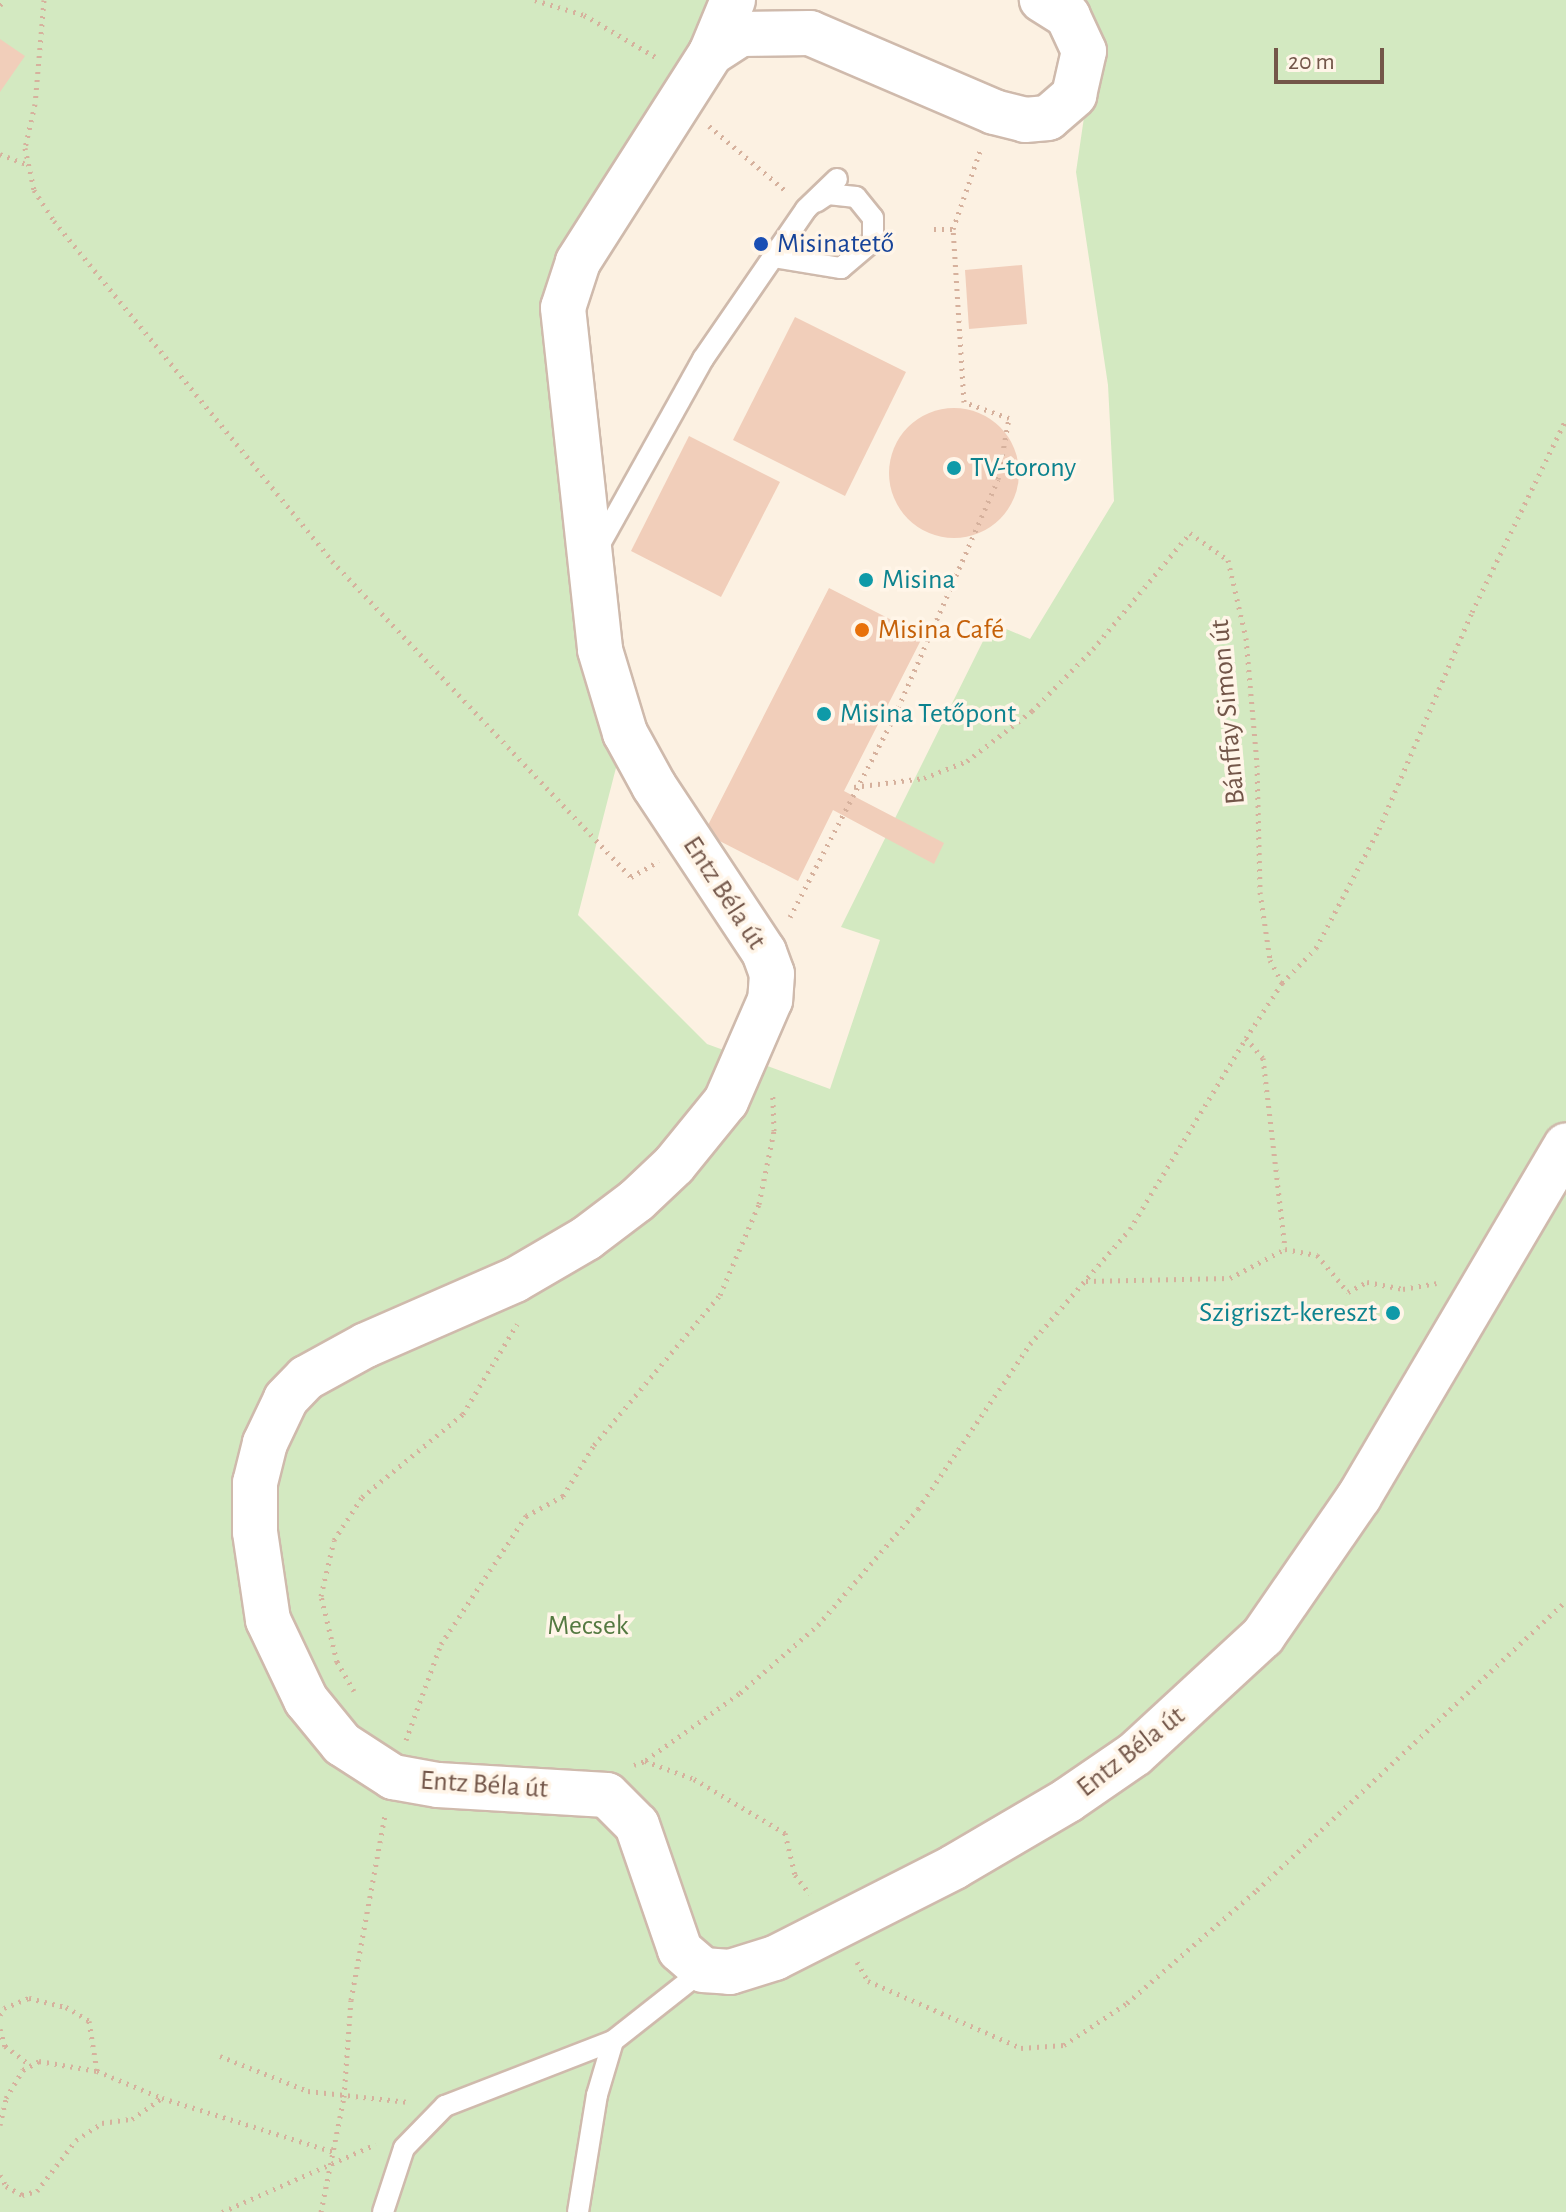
<!DOCTYPE html>
<html>
<head>
<meta charset="utf-8">
<style>
	body { margin:0 }
	#map { position:relative; width:1566px; height:2212px; overflow:hidden; background:#fcf1e2; font-family:"Alegreya Sans",sans-serif }
	div>[style] { position:absolute }
	[style*='--x'] { left:calc(var(--x)*1px); top:calc(var(--y)*1px); width:calc(var(--w)*1px); rotate:calc(var(--a)*1deg) }
	.green>* { inset:0; background:#d3e9c1 }
	.building>* { inset:0; background:#f1ceba }
	.round { border-radius:50% }
	.path>* { height:5px; margin-top:-2.5px; transform-origin:0; background:repeating-linear-gradient(90deg,#d6b19d 0 2px,transparent 0 8px) }
	.roads { filter:drop-shadow(2px 0 #cfbaac) drop-shadow(-2px 0 #cfbaac) drop-shadow(0 2px #cfbaac) drop-shadow(0 -2px #cfbaac) }
	.service>* { height:20px; margin:-10px; padding:0 10px; transform-origin:10px; border-radius:10px; background:#fff }
	.tertiary>* { height:44px; margin:-22px; padding:0 22px; transform-origin:22px; border-radius:22px; background:#fff }
	.dots>* { width:22px; height:22px; translate:-50% -50%; box-sizing:border-box; border:4px solid #fff5e8; border-radius:50% }
	span { translate:-50% -50%; white-space:nowrap; text-align:center; line-height:1.15; -webkit-text-stroke:7px #fff5e8; paint-order:stroke }
	.transit-label { font-size:28px; color:#164399 }
	.left { translate:0 -50%; text-align:left }
	.culture-label { font-size:28px; color:#0d838f }
	.right { translate:-100% -50%; text-align:right }
	.food-label { font-size:28px; color:#c56008 }
	.street-label { font-size:28px; color:#735649 }
	.park-label { font-size:28px; color:#547941 }
	.scale { position:absolute; left:1274px; top:48px; width:110px; height:36px; box-sizing:border-box; border:4px solid #735649; border-top:0; padding-left:10px; font-size:24px; line-height:28px; white-space:nowrap; color:#735649; -webkit-text-stroke:6px #fff5e8; paint-order:stroke }
</style>
</head>
<body>
<div id="map">
	<div class="green">
		<div style="clip-path:polygon(0 0,723px 0,578px 262px,625px 733px,578px 915px,707px 1044px,830px 1089px,880px 940px,841px 927px,992px 623px,1030px 639px,1114px 501px,1108px 385px,1076px 172px,1095px 42px,1068px 0,1566px 0,1566px 2212px,0 2212px)"></div>
	</div>
	<div class="building">
		<div style="clip-path:polygon(0 39px,25px 56px,0 92px)"></div>
		<div style="clip-path:polygon(1022px 265px,1027px 324px,969px 329px,965px 270px)"></div>
		<div style="clip-path:polygon(795px 317px,906px 372px,845px 496px,733px 440px)"></div>
		<div class="round" style="left:889px;top:408px;width:130px;height:130px"></div>
		<div style="clip-path:polygon(689px 436px,780px 482px,721px 597px,631px 551px)"></div>
		<div style="clip-path:polygon(829px 588px,923px 636px,844px 791px,944px 843px,934px 864px,833px 810px,798px 881px,704px 833px)"></div>
	</div>
	<div class="path">
		<div style="--x:44;--y:0;--w:104;--a:94.9"></div>
		<div style="--x:35;--y:104;--w:45;--a:102.8"></div>
		<div style="--x:25;--y:148;--w:43;--a:77.9"></div>
		<div style="--x:34;--y:190;--w:37;--a:57"></div>
		<div style="--x:54;--y:221;--w:439;--a:50.7"></div>
		<div style="--x:332;--y:561;--w:435;--a:46.6"></div>
		<div style="--x:631;--y:877;--w:32;--a:-30"></div>
		<div style="--x:535;--y:0;--w:51;--a:17"></div>
		<div style="--x:584;--y:15;--w:87;--a:30.4"></div>
		<div style="--x:0;--y:5;--w:7;--a:-45"></div>
		<div style="--x:709;--y:126;--w:102;--a:40.2"></div>
		<div style="--x:0;--y:154;--w:30;--a:21"></div>
		<div style="--x:934;--y:229;--w:19;--a:0"></div>
		<div style="--x:854;--y:787;--w:71;--a:-7.3"></div>
		<div style="--x:924;--y:778;--w:46;--a:-21.6"></div>
		<div style="--x:967;--y:761;--w:82;--a:-37.6"></div>
		<div style="--x:1032;--y:711;--w:87;--a:-45.5"></div>
		<div style="--x:1093;--y:649;--w:151;--a:-50.1"></div>
		<div style="--x:1190;--y:533;--w:47;--a:35.4"></div>
		<div style="--x:1228;--y:560;--w:80;--a:77"></div>
		<div style="--x:1246;--y:638;--w:127;--a:85"></div>
		<div style="--x:1257;--y:765;--w:127;--a:88.6"></div>
		<div style="--x:1260;--y:892;--w:69;--a:81.6"></div>
		<div style="--x:1270;--y:960;--w:26;--a:62"></div>
		<div style="--x:1282;--y:983;--w:66;--a:123.2"></div>
		<div style="--x:1246;--y:1038;--w:26;--a:50"></div>
		<div style="--x:1263;--y:1058;--w:192;--a:83.4"></div>
		<div style="--x:1285;--y:1249;--w:33;--a:11"></div>
		<div style="--x:1317;--y:1255;--w:48;--a:50"></div>
		<div style="--x:1348;--y:1292;--w:21;--a:-28"></div>
		<div style="--x:1367;--y:1282;--w:37;--a:11"></div>
		<div style="--x:1403;--y:1289;--w:34;--a:-10"></div>
		<div style="--x:790;--y:917;--w:228;--a:-62.5"></div>
		<div style="--x:895;--y:715;--w:257;--a:-66.4"></div>
		<div style="--x:998;--y:479;--w:62;--a:-79.8"></div>
		<div style="--x:1009;--y:418;--w:48;--a:-160.4"></div>
		<div style="--x:964;--y:402;--w:173;--a:-93.6"></div>
		<div style="--x:953;--y:229;--w:86;--a:-70.9"></div>
		<div style="--x:1282;--y:983;--w:49;--a:-45.8"></div>
		<div style="--x:1316;--y:948;--w:135;--a:-62.1"></div>
		<div style="--x:1379;--y:829;--w:236;--a:-66.8"></div>
		<div style="--x:1472;--y:612;--w:215;--a:-64"></div>
		<div style="--x:1086;--y:1281;--w:144;--a:-1.2"></div>
		<div style="--x:1230;--y:1278;--w:62;--a:-27.8"></div>
		<div style="--x:354;--y:1691;--w:34;--a:-120"></div>
		<div style="--x:337;--y:1662;--w:68;--a:-103.6"></div>
		<div style="--x:321;--y:1596;--w:57;--a:-76.9"></div>
		<div style="--x:334;--y:1540;--w:51;--a:-56.9"></div>
		<div style="--x:362;--y:1497;--w:131;--a:-39.4"></div>
		<div style="--x:463;--y:1414;--w:105;--a:-59"></div>
		<div style="--x:406;--y:1740;--w:102;--a:-70"></div>
		<div style="--x:441;--y:1644;--w:154;--a:-56.4"></div>
		<div style="--x:526;--y:1516;--w:42;--a:-28.4"></div>
		<div style="--x:563;--y:1496;--w:60;--a:-58.7"></div>
		<div style="--x:594;--y:1445;--w:196;--a:-50"></div>
		<div style="--x:720;--y:1295;--w:99;--a:-66.8"></div>
		<div style="--x:759;--y:1204;--w:75;--a:-78.4"></div>
		<div style="--x:774;--y:1131;--w:35;--a:-92"></div>
		<div style="--x:646;--y:1760;--w:115;--a:-35.5"></div>
		<div style="--x:740;--y:1693;--w:103;--a:-41.1"></div>
		<div style="--x:818;--y:1625;--w:153;--a:-49.2"></div>
		<div style="--x:918;--y:1509;--w:199;--a:-55.8"></div>
		<div style="--x:1030;--y:1344;--w:152;--a:-49"></div>
		<div style="--x:1130;--y:1229;--w:223;--a:-58.7"></div>
		<div style="--x:634;--y:1765;--w:12;--a:-20"></div>
		<div style="--x:645;--y:1761;--w:52;--a:20.2"></div>
		<div style="--x:694;--y:1779;--w:106;--a:30.7"></div>
		<div style="--x:785;--y:1833;--w:43;--a:76.6"></div>
		<div style="--x:795;--y:1875;--w:24;--a:52"></div>
		<div style="--x:857;--y:1962;--w:22;--a:60"></div>
		<div style="--x:868;--y:1981;--w:167;--a:23.6"></div>
		<div style="--x:1021;--y:2048;--w:43;--a:-4"></div>
		<div style="--x:1064;--y:2045;--w:76;--a:-33.7"></div>
		<div style="--x:1127;--y:2003;--w:172;--a:-41"></div>
		<div style="--x:1257;--y:1890;--w:423;--a:-43.1"></div>
		<div style="--x:0;--y:2015;--w:8;--a:-60"></div>
		<div style="--x:4;--y:2008;--w:27;--a:-22"></div>
		<div style="--x:29;--y:1998;--w:38;--a:14"></div>
		<div style="--x:66;--y:2007;--w:27;--a:31"></div>
		<div style="--x:89;--y:2021;--w:51;--a:80.9"></div>
		<div style="--x:0;--y:2029;--w:18;--a:74"></div>
		<div style="--x:5;--y:2046;--w:31;--a:37"></div>
		<div style="--x:220;--y:2056;--w:95;--a:21.7"></div>
		<div style="--x:308;--y:2091;--w:101;--a:6.3"></div>
		<div style="--x:0;--y:2125;--w:28;--a:-77"></div>
		<div style="--x:6;--y:2098;--w:33;--a:-59"></div>
		<div style="--x:23;--y:2070;--w:18;--a:-29"></div>
		<div style="--x:39;--y:2061;--w:59;--a:9.8"></div>
		<div style="--x:97;--y:2071;--w:70;--a:22.6"></div>
		<div style="--x:162;--y:2098;--w:180;--a:17.4"></div>
		<div style="--x:0;--y:2175;--w:13;--a:61"></div>
		<div style="--x:6;--y:2186;--w:18;--a:29"></div>
		<div style="--x:22;--y:2195;--w:16;--a:-15"></div>
		<div style="--x:37;--y:2191;--w:64;--a:-52.6"></div>
		<div style="--x:76;--y:2140;--w:31;--a:-33"></div>
		<div style="--x:102;--y:2123;--w:30;--a:-8"></div>
		<div style="--x:132;--y:2119;--w:37;--a:-35"></div>
		<div style="--x:222;--y:2212;--w:168;--a:-23.8"></div>
		<div style="--x:321;--y:2212;--w:117;--a:-78.7"></div>
		<div style="--x:344;--y:2097;--w:97;--a:-85.9"></div>
		<div style="--x:351;--y:2000;--w:188;--a:-79.6"></div>
	</div>
	<div class="roads">
		<div class="service">
			<div style="--x:773;--y:257;--w:69;--a:9.2"></div>
			<div style="--x:841;--y:268;--w:42;--a:-40.2"></div>
			<div style="--x:873;--y:241;--w:23;--a:-90"></div>
			<div style="--x:873;--y:218;--w:27;--a:-129"></div>
			<div style="--x:856;--y:197;--w:28;--a:-174"></div>
			<div style="--x:828;--y:194;--w:14;--a:146"></div>
			<div style="--x:595;--y:553;--w:222;--a:-60.9"></div>
			<div style="--x:703;--y:359;--w:182;--a:-55.5"></div>
			<div style="--x:806;--y:209;--w:43;--a:-44.1"></div>
			<div style="--x:383;--y:2212;--w:67;--a:-71.8"></div>
			<div style="--x:404;--y:2148;--w:59;--a:-45.7"></div>
			<div style="--x:445;--y:2106;--w:180;--a:-21.2"></div>
			<div style="--x:613;--y:2041;--w:115;--a:-38.3"></div>
			<div style="--x:578;--y:2212;--w:119;--a:-80.8"></div>
			<div style="--x:597;--y:2095;--w:56;--a:-73.5"></div>
		</div>
		<div class="tertiary">
			<div style="--x:733;--y:0;--w:57;--a:112.5"></div>
			<div style="--x:711;--y:53;--w:248;--a:122.5"></div>
			<div style="--x:578;--y:262;--w:48;--a:108.1"></div>
			<div style="--x:563;--y:308;--w:344;--a:83.8"></div>
			<div style="--x:600;--y:650;--w:87;--a:73.2"></div>
			<div style="--x:625;--y:733;--w:60;--a:61.3"></div>
			<div style="--x:654;--y:786;--w:199;--a:56.5"></div>
			<div style="--x:764;--y:952;--w:23;--a:70"></div>
			<div style="--x:772;--y:974;--w:26;--a:94"></div>
			<div style="--x:770;--y:1000;--w:110;--a:113.5"></div>
			<div style="--x:726;--y:1101;--w:82;--a:129.1"></div>
			<div style="--x:674;--y:1165;--w:51;--a:136.6"></div>
			<div style="--x:637;--y:1200;--w:63;--a:142.8"></div>
			<div style="--x:587;--y:1238;--w:83;--a:149.7"></div>
			<div style="--x:515;--y:1280;--w:163;--a:156.4"></div>
			<div style="--x:366;--y:1345;--w:68;--a:151.2"></div>
			<div style="--x:306;--y:1378;--w:29;--a:134"></div>
			<div style="--x:286;--y:1399;--w:49;--a:115.5"></div>
			<div style="--x:265;--y:1443;--w:41;--a:104"></div>
			<div style="--x:255;--y:1483;--w:49;--a:90"></div>
			<div style="--x:255;--y:1532;--w:89;--a:81.6"></div>
			<div style="--x:268;--y:1620;--w:89;--a:64.6"></div>
			<div style="--x:306;--y:1700;--w:57;--a:50.7"></div>
			<div style="--x:342;--y:1744;--w:61;--a:32.9"></div>
			<div style="--x:393;--y:1777;--w:46;--a:10.1"></div>
			<div style="--x:438;--y:1785;--w:169;--a:3.4"></div>
			<div style="--x:607;--y:1795;--w:42;--a:45"></div>
			<div style="--x:637;--y:1825;--w:132;--a:71"></div>
			<div style="--x:680;--y:1950;--w:30;--a:41"></div>
			<div style="--x:703;--y:1970;--w:27;--a:4"></div>
			<div style="--x:730;--y:1972;--w:47;--a:-17.3"></div>
			<div style="--x:775;--y:1958;--w:201;--a:-26.9"></div>
			<div style="--x:954;--y:1867;--w:132;--a:-30.4"></div>
			<div style="--x:1068;--y:1800;--w:81;--a:-34.5"></div>
			<div style="--x:1135;--y:1754;--w:174;--a:-42.7"></div>
			<div style="--x:1263;--y:1636;--w:169;--a:-55.4"></div>
			<div style="--x:1359;--y:1497;--w:408;--a:-59.5"></div>
			<div style="--x:711;--y:53;--w:35;--a:-33"></div>
			<div style="--x:740;--y:34;--w:70;--a:-0.8"></div>
			<div style="--x:810;--y:33;--w:200;--a:23.2"></div>
			<div style="--x:994;--y:112;--w:32;--a:14"></div>
			<div style="--x:1025;--y:120;--w:23;--a:-5"></div>
			<div style="--x:1048;--y:118;--w:35;--a:-41"></div>
			<div style="--x:1074;--y:95;--w:45;--a:-77.2"></div>
			<div style="--x:1084;--y:51;--w:38;--a:-115"></div>
			<div style="--x:1068;--y:16;--w:31;--a:-148"></div>
		</div>
	</div>
	<div class="dots">
		<div style="left:761px;top:244px;background:#1a4fb4"></div>
		<div style="left:954px;top:468px;background:#0f9aa8"></div>
		<div style="left:866px;top:580px;background:#0f9aa8"></div>
		<div style="left:862px;top:630px;background:#e8710a"></div>
		<div style="left:824px;top:714px;background:#0f9aa8"></div>
		<div style="left:1393px;top:1313px;background:#0f9aa8"></div>
	</div>
	<div class="transit-label">
		<span class="left" style="left:777px;top:244px">Misinatető</span>
	</div>
	<div class="culture-label">
		<span class="left" style="left:970px;top:468px">TV-torony</span>
		<span class="left" style="left:882px;top:580px">Misina</span>
		<span class="left" style="left:840px;top:714px">Misina Tetőpont</span>
		<span class="right" style="left:1377px;top:1313px">Szigriszt-kereszt</span>
	</div>
	<div class="food-label">
		<span class="left" style="left:878px;top:630px">Misina Café</span>
	</div>
	<div class="street-label">
		<span style="left:1228px;top:712px;rotate:-95deg">Bánffay Simon út</span>
		<span style="left:724px;top:893px;rotate:57deg">Entz Béla út</span>
		<span style="left:1131px;top:1752px;rotate:-38deg">Entz Béla út</span>
		<span style="left:484px;top:1785px;rotate:4deg">Entz Béla út</span>
	</div>
	<div class="park-label">
		<span style="left:588px;top:1626px">Mecsek</span>
	</div>
	<div class="scale">20 m</div>
</div>
</body>
</html>
